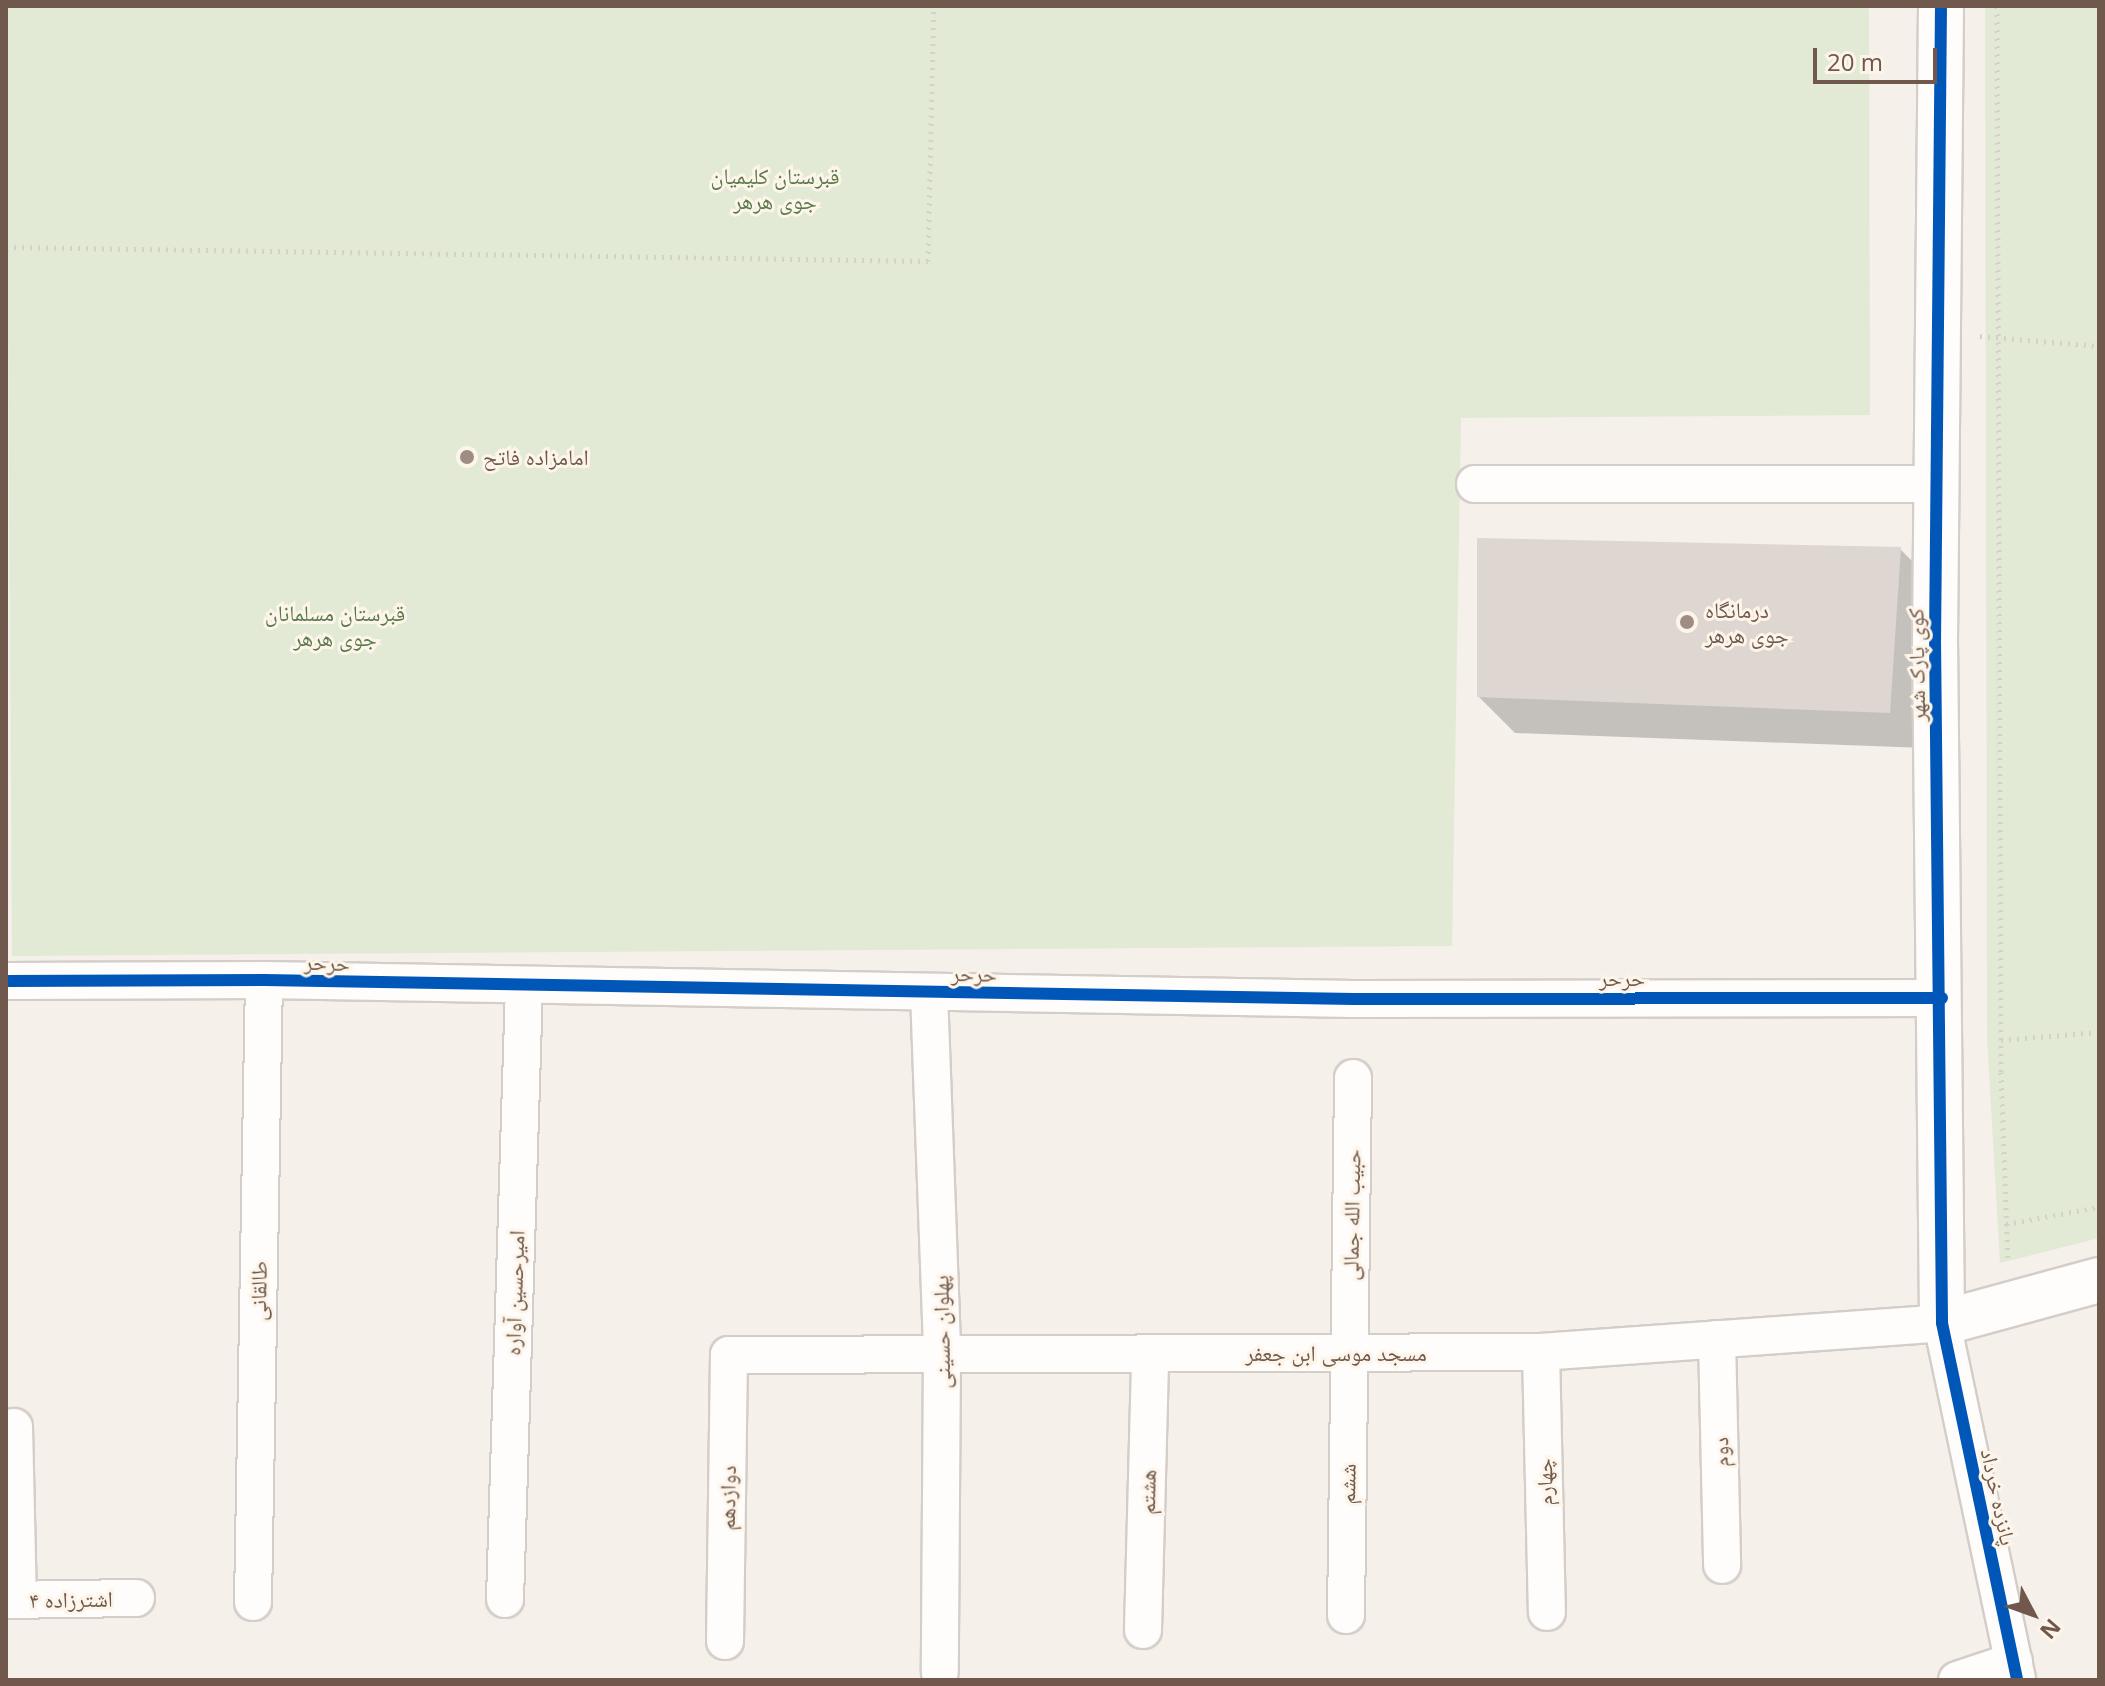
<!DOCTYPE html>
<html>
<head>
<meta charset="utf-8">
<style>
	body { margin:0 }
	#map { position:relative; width:2105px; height:1686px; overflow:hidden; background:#f5f0ea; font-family:"Open Sans","Noto Naskh Arabic",sans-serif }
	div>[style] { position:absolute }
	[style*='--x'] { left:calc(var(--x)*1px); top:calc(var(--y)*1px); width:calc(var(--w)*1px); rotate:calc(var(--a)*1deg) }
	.green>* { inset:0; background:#e2ead6 }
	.shadow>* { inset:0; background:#0003 }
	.building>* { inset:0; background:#ded6d0 }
	.path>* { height:5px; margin-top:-2.5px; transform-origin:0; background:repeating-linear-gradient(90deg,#d6d0cb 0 2px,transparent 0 8px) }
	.roads { filter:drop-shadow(2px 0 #d4cdc8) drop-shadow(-2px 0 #d4cdc8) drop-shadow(0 2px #d4cdc8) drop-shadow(0 -2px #d4cdc8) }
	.minor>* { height:36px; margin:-18px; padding:0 18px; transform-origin:18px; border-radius:18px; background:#fefdfc }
	.tertiary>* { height:44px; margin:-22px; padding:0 22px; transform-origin:22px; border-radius:22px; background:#fefdfc }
	.cycleway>* { height:12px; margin:-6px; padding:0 6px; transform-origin:6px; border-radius:6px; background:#0057b8 }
	.dots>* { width:22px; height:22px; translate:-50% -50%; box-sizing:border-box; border:4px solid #fdf5ea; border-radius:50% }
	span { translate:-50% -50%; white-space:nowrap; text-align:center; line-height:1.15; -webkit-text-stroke:6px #fdf5ea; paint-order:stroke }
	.park-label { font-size:22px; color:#587a49 }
	.poi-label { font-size:22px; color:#70584c }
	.left { translate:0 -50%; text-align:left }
	.street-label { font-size:22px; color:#70584c }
	.frame { position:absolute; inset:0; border:8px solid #70584c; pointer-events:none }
	.north { position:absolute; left:1993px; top:1574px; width:80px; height:80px; -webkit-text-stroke:6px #fdf5ea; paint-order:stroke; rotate:131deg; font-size:22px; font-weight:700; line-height:32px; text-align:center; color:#70584c }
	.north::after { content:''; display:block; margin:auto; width:28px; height:36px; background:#70584c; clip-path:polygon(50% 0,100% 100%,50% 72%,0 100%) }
	.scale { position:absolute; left:1813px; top:48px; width:124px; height:36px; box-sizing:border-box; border:4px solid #70584c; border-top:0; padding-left:10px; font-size:24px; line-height:28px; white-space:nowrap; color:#70584c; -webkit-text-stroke:6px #fdf5ea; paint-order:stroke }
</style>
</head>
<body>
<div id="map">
	<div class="green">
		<div style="clip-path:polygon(6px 6px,1869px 6px,1870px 415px,1461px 418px,1452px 946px,12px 956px)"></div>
		<div style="clip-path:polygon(1985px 6px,2099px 6px,2099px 1238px,2000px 1263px,1987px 1037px)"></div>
	</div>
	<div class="shadow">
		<div style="clip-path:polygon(1900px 549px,1936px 585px,1925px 748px,1515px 733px,1479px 697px)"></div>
	</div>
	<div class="building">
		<div style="clip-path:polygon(1477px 538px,1901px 547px,1890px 713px,1477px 697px)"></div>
	</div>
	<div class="path">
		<div style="--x:1997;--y:6;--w:1066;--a:89.79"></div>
		<div style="--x:2001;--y:1072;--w:189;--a:87.9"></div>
		<div style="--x:6;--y:247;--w:922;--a:0.87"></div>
		<div style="--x:928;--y:261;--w:255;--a:-88.7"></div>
		<div style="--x:6;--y:259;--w:12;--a:-90"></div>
		<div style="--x:1980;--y:336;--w:119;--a:4.8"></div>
		<div style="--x:2001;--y:1040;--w:98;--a:-4.7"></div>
		<div style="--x:2006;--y:1224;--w:95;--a:-10.4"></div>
	</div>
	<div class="roads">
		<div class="minor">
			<div style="--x:1475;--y:484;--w:461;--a:0"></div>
			<div style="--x:6;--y:981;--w:258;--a:-0.2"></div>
			<div style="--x:264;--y:980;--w:1090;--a:1"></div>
			<div style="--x:1354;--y:999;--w:588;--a:-0.1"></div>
			<div style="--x:929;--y:992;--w:362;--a:87.9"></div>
			<div style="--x:942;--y:1354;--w:318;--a:90.4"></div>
			<div style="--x:1717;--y:1339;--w:226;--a:88.7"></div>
			<div style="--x:1541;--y:1352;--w:260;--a:88.7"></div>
			<div style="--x:14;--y:1427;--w:173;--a:88.7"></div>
			<div style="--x:505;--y:1599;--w:611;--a:-88.22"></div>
			<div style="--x:6;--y:1600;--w:130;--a:-0.9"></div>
			<div style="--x:253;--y:1602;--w:622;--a:-88.99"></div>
			<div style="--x:1346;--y:1615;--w:537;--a:-89.25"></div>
			<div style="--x:1143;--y:1630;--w:276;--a:-88.5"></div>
			<div style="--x:725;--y:1641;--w:286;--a:-89.2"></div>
			<div style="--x:729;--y:1355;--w:812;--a:-0.21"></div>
			<div style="--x:1541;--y:1352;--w:402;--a:-4.1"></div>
			<div style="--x:1942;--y:1323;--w:365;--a:78.1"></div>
			<div style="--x:1957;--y:1680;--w:60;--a:-18.4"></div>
		</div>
		<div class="tertiary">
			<div style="--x:1941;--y:6;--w:633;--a:90.54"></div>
			<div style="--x:1935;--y:639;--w:684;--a:89.41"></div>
			<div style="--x:1942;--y:1323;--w:163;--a:-15.3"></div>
		</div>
	</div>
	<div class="cycleway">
		<div style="--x:1941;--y:6;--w:633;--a:90.54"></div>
		<div style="--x:1935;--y:639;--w:684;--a:89.41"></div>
		<div style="--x:1942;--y:1323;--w:365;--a:78.1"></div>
		<div style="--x:6;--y:981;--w:258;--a:-0.2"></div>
		<div style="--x:264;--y:980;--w:1090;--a:1"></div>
		<div style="--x:1354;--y:999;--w:588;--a:-0.1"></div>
	</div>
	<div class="dots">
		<div style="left:467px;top:457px;background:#9f8d83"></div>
		<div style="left:1687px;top:622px;background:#9f8d83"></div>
	</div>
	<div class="park-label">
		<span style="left:775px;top:188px">قبرستان کلیمیان<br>جوی هرهر</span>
		<span style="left:335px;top:625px">قبرستان مسلمانان<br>جوی هرهر</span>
	</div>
	<div class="poi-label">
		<span class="left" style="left:483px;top:457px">امامزاده فاتح</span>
		<span class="left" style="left:1705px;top:622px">درمانگاه<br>جوی هرهر</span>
	</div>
	<div class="street-label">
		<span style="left:1916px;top:665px;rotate:-91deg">کوی پارک شهر</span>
		<span style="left:327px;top:962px;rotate:2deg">حرحر</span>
		<span style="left:974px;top:973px;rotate:1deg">حرحر</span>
		<span style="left:1622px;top:978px">حرحر</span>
		<span style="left:1351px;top:1215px;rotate:-89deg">حبیب الله جمالی</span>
		<span style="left:258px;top:1291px;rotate:-89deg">طالقانی</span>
		<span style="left:514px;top:1293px;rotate:-88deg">امیرحسین آواره</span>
		<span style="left:941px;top:1332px;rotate:-91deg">پهلوان حسینی</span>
		<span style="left:1336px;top:1353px">مسجد موسی ابن جعفر</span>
		<span style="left:1720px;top:1452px;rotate:-91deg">دوم</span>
		<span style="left:1544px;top:1482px;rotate:-91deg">چهارم</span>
		<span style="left:1347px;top:1484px;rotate:-89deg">ششم</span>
		<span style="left:1147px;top:1492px;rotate:-89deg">هشتم</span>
		<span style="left:1999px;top:1497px;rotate:78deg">پانزده خرداد</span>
		<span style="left:727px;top:1498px;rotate:-89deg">دوازدهم</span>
		<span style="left:71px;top:1599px;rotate:-1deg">اشترزاده ۴</span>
	</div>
	<div class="frame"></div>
	<div class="north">N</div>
	<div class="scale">20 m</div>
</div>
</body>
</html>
